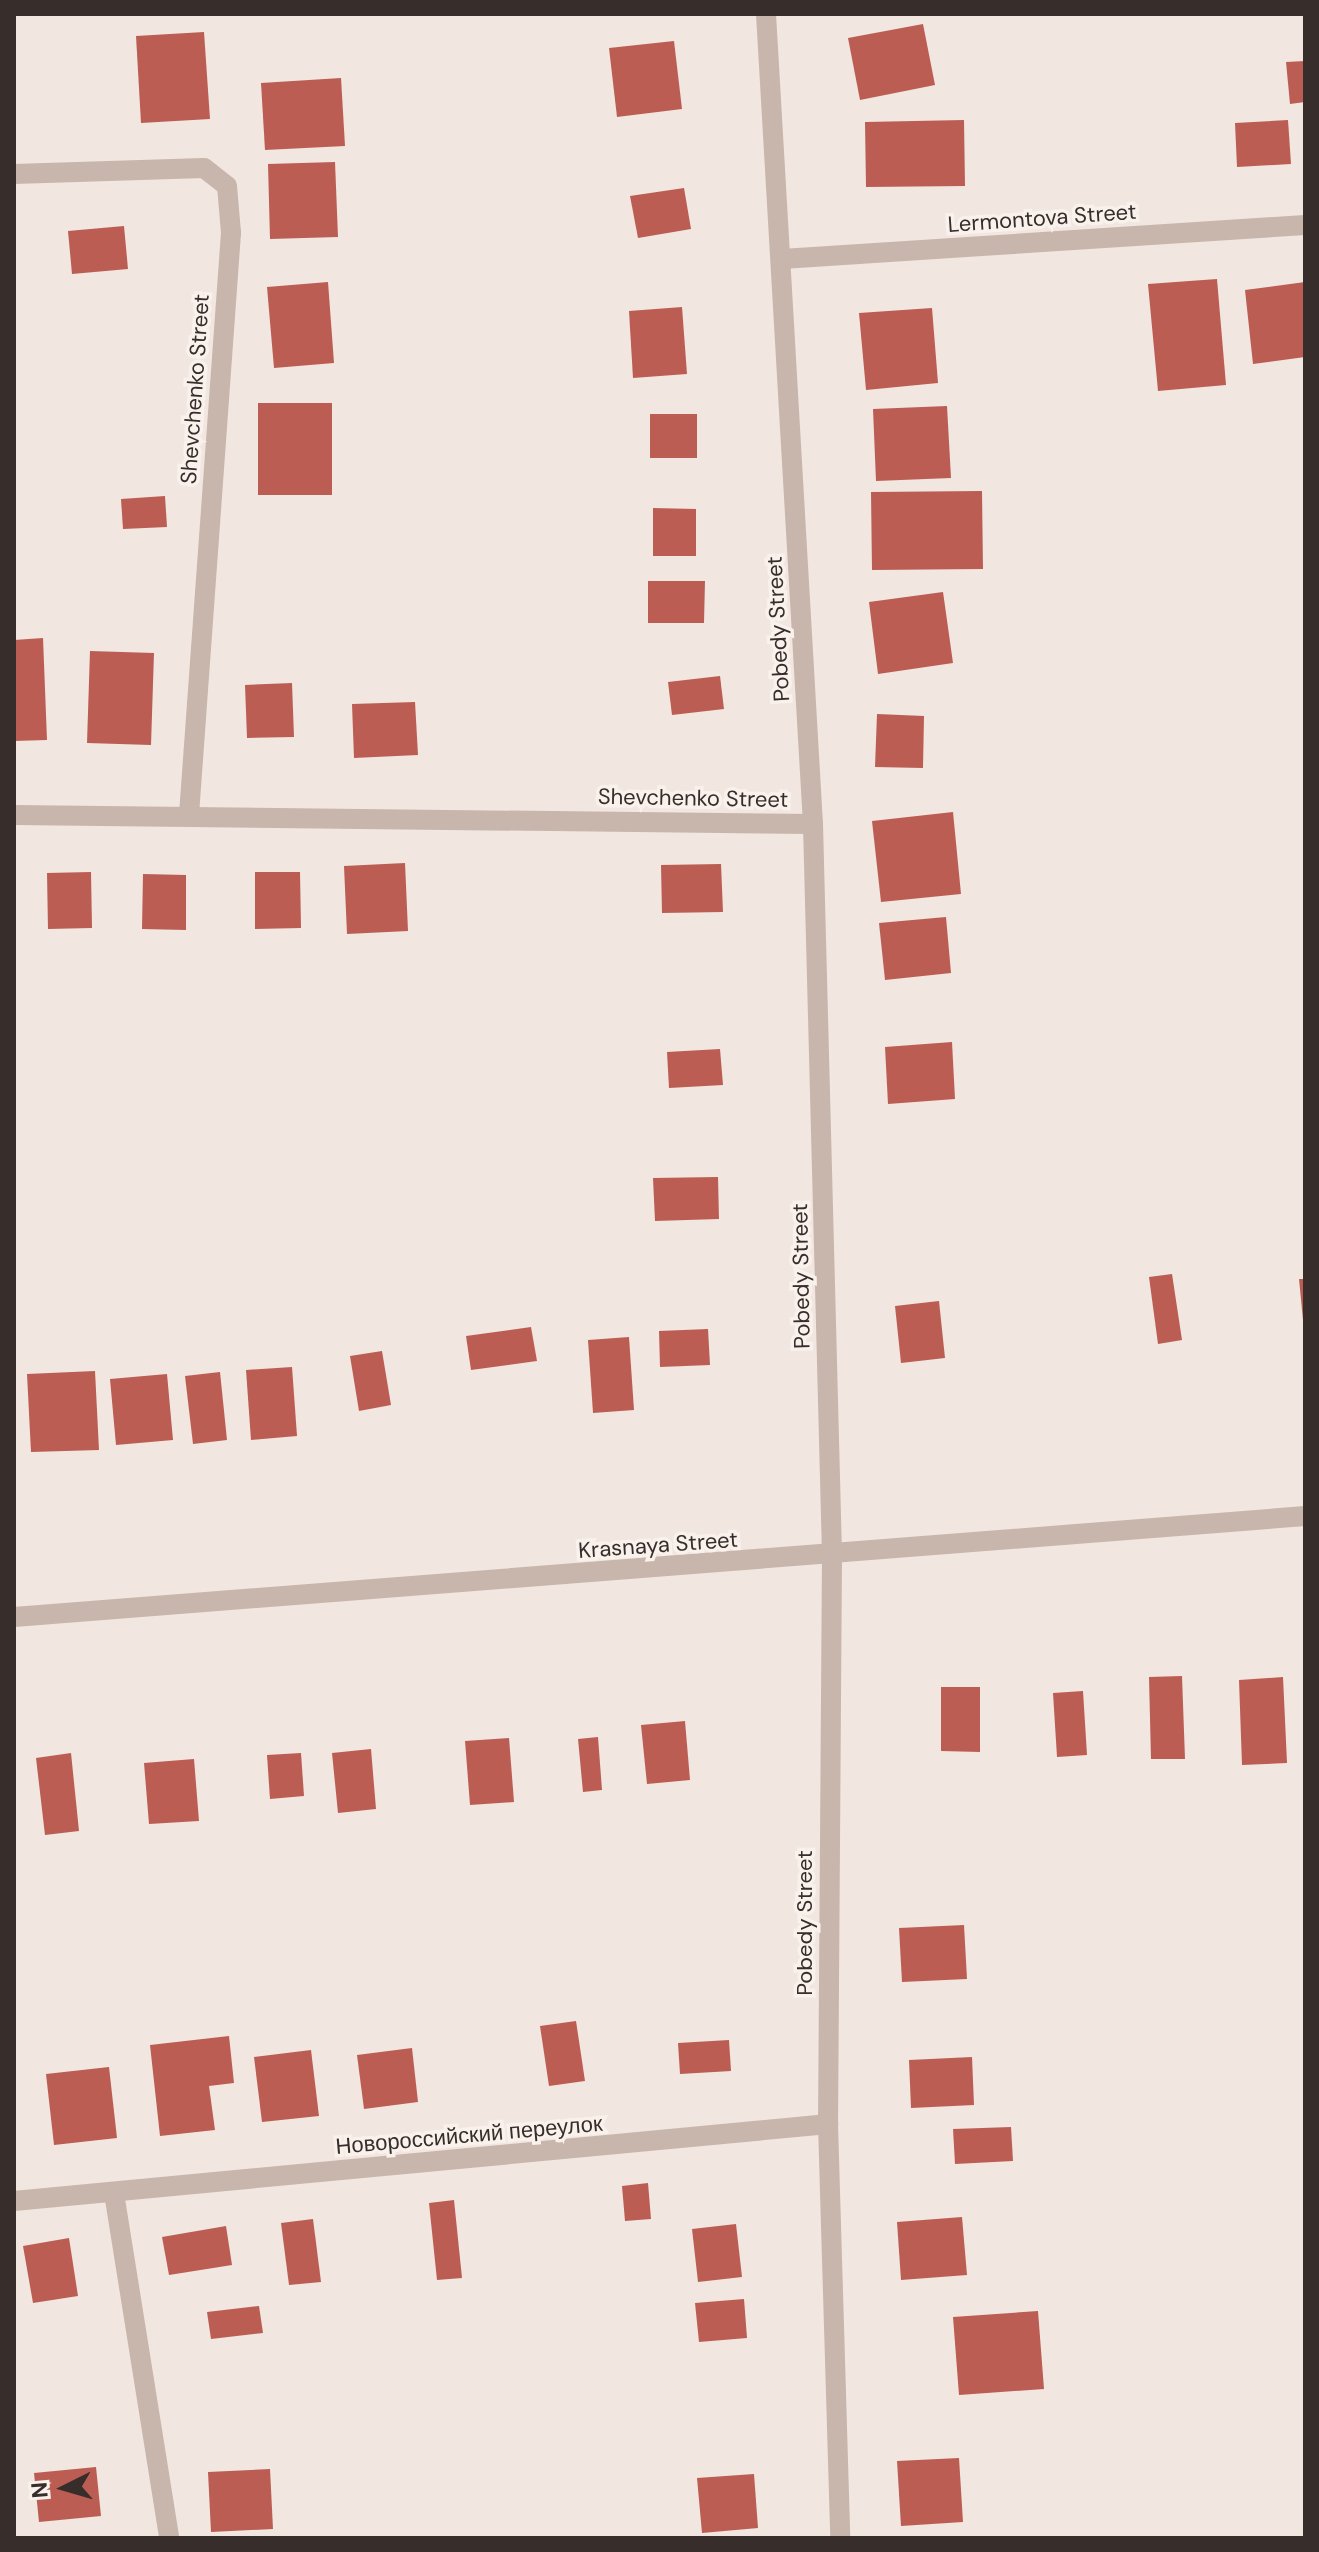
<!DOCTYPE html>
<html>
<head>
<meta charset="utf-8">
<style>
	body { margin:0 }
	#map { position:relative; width:1319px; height:2552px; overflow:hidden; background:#f1e6e0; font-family:"DM Sans",sans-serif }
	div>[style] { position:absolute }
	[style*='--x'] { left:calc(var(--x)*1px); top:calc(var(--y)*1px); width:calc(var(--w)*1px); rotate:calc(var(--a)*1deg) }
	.building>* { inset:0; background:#bc5d53 }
	.street>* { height:20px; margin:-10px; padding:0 10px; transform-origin:10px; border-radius:10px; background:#c8b5ac }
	span { translate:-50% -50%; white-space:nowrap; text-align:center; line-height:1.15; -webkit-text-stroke:7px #f9f1ec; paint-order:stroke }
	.street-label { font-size:22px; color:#372d2b }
	.frame { position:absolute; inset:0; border:16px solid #372d2b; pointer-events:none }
	.north { position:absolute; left:24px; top:2448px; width:80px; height:80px; -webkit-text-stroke:6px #f9f1ec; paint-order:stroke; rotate:265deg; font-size:22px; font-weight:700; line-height:32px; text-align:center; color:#372d2b }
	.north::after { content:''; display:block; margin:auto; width:28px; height:36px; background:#372d2b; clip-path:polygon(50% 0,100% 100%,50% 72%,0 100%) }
</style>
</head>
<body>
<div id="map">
	<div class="building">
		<div style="clip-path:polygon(923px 24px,935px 85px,860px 100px,848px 38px)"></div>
		<div style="clip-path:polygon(204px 32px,210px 119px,141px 123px,136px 36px)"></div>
		<div style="clip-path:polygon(674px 41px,682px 109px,617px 117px,609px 48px)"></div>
		<div style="clip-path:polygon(1305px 61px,1305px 102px,1290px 104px,1286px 62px)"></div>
		<div style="clip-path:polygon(341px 78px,345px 146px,265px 150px,261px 83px)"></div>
		<div style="clip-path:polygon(964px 120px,965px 186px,866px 187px,865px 122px)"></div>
		<div style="clip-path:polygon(1288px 120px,1291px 164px,1237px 167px,1235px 123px)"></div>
		<div style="clip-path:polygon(335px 162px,338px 237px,270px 239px,268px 164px)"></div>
		<div style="clip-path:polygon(684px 188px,691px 229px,638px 238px,630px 196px)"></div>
		<div style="clip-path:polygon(124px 226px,128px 269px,72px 274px,68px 231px)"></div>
		<div style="clip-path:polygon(1217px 279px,1226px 385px,1158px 391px,1148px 284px)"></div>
		<div style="clip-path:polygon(328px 282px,334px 363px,274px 368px,267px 287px)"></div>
		<div style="clip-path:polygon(1305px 282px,1305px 357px,1253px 364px,1245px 290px)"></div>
		<div style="clip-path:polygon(682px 307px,687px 374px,633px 378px,629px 311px)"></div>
		<div style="clip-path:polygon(932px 308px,938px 383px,866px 390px,859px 313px)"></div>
		<div style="clip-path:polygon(258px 403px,332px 403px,332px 495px,258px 495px)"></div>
		<div style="clip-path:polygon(947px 406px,951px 478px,876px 481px,873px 409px)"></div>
		<div style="clip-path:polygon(650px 414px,697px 414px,697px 458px,650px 458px)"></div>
		<div style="clip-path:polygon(982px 491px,983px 569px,872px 570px,871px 492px)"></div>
		<div style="clip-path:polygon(165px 496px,167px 527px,123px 529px,121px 499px)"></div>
		<div style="clip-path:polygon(653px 508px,696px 509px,696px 556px,653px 556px)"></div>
		<div style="clip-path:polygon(648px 581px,705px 581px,704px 623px,648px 623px)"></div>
		<div style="clip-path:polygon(943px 592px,953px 663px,878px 674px,869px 602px)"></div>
		<div style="clip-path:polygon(43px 638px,47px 740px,14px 741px,14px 640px)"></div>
		<div style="clip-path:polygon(90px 651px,154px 653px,151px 745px,87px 743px)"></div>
		<div style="clip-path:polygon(720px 676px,724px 709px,672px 715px,668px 682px)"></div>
		<div style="clip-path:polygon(292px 683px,294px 737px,247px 738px,245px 685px)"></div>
		<div style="clip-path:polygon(415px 702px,418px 755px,354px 758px,352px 704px)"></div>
		<div style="clip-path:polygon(877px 714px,924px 716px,923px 768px,875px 767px)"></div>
		<div style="clip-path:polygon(953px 812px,961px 894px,881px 902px,872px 821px)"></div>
		<div style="clip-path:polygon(405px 863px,408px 931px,347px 934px,344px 866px)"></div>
		<div style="clip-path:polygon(721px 864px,723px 912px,662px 913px,661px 865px)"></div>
		<div style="clip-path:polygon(91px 872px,92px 928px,48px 929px,47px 873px)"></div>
		<div style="clip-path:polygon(255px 872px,300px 872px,301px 928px,255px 929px)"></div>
		<div style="clip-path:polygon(143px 874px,186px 875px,186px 930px,142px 929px)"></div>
		<div style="clip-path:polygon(946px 917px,951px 973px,885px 980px,879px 923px)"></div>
		<div style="clip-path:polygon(952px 1042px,955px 1099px,888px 1104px,885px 1047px)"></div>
		<div style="clip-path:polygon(720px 1049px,723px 1085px,669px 1088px,667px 1052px)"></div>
		<div style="clip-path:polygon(718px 1177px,719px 1219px,655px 1221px,653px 1178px)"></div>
		<div style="clip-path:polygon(1172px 1274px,1182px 1340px,1158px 1344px,1149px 1277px)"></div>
		<div style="clip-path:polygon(1299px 1279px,1305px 1279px,1305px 1320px,1303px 1320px)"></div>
		<div style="clip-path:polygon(939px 1301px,945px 1358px,901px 1363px,895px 1306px)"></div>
		<div style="clip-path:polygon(531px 1327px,537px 1361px,471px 1370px,466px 1336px)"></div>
		<div style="clip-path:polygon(708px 1329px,710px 1365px,660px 1367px,659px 1331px)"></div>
		<div style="clip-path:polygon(629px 1337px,634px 1410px,593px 1413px,588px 1340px)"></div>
		<div style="clip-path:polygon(382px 1351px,391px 1405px,359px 1411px,350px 1356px)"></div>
		<div style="clip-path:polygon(292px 1367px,297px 1436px,251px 1440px,246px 1370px)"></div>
		<div style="clip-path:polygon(95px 1371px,99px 1450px,31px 1452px,27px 1374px)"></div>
		<div style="clip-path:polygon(220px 1372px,227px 1440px,193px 1444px,185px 1376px)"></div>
		<div style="clip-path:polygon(167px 1374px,173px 1440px,116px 1445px,110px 1379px)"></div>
		<div style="clip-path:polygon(1182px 1676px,1185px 1759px,1151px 1759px,1149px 1677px)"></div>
		<div style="clip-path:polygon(1283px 1677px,1287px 1763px,1242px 1765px,1239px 1680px)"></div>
		<div style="clip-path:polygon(941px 1687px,980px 1687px,980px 1752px,941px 1751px)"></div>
		<div style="clip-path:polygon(1083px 1691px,1087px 1755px,1057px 1757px,1053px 1693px)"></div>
		<div style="clip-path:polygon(685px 1721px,690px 1780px,647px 1784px,641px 1725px)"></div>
		<div style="clip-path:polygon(598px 1737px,602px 1790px,583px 1792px,578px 1739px)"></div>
		<div style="clip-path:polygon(509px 1738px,514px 1802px,470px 1805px,465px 1741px)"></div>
		<div style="clip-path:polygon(371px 1749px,376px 1809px,338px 1813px,332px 1753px)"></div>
		<div style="clip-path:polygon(71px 1753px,79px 1831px,45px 1835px,36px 1758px)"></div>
		<div style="clip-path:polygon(301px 1753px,304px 1796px,270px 1799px,267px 1755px)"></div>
		<div style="clip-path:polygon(194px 1759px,199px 1821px,149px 1824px,144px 1763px)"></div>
		<div style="clip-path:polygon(964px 1925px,967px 1979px,902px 1982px,899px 1928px)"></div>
		<div style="clip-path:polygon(576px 2021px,585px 2081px,549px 2086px,540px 2026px)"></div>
		<div style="clip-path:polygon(229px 2036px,234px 2083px,209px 2086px,215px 2130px,160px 2136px,150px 2045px)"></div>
		<div style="clip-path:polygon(729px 2040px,731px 2071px,680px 2074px,678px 2043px)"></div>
		<div style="clip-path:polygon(412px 2048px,418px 2102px,364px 2109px,357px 2055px)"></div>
		<div style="clip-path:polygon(311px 2050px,319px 2116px,262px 2122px,254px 2057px)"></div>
		<div style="clip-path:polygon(972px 2057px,974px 2105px,911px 2108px,909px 2060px)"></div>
		<div style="clip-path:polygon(109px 2067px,117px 2138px,54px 2145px,46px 2074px)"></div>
		<div style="clip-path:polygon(1011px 2127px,1013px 2161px,955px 2164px,953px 2129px)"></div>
		<div style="clip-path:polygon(648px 2183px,651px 2219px,625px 2221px,622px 2186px)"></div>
		<div style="clip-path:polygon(454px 2200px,462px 2278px,437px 2280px,429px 2203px)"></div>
		<div style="clip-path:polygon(962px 2217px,967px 2275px,901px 2280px,897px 2222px)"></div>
		<div style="clip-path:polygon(313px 2219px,321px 2282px,289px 2285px,281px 2223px)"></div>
		<div style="clip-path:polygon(736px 2224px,742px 2277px,698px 2282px,692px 2229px)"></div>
		<div style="clip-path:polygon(226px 2226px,232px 2265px,169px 2275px,162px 2237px)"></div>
		<div style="clip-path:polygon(69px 2238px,78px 2296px,33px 2303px,23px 2246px)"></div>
		<div style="clip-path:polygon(744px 2299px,747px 2338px,699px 2342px,695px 2303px)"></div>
		<div style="clip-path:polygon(259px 2306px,263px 2333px,211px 2339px,207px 2312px)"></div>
		<div style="clip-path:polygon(1038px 2311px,1044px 2389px,959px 2395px,953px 2317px)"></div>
		<div style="clip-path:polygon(959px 2458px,963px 2522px,901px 2526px,897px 2461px)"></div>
		<div style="clip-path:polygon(96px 2467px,101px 2516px,39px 2522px,34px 2473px)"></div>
		<div style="clip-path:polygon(270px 2469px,273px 2529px,211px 2532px,208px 2472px)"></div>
		<div style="clip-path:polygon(754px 2474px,758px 2528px,702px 2533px,697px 2478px)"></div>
	</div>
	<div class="street">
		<div style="--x:766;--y:14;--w:811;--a:86.68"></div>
		<div style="--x:813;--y:824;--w:732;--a:88.51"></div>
		<div style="--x:832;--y:1556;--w:568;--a:90.4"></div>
		<div style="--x:828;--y:2124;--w:414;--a:88.3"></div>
		<div style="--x:14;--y:174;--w:190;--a:-1.8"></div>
		<div style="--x:204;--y:168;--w:29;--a:38"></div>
		<div style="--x:227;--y:186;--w:47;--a:85.1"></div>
		<div style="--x:231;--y:233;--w:584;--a:94.13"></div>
		<div style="--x:782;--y:259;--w:524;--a:-3.72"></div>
		<div style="--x:14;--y:815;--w:799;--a:0.65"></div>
		<div style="--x:14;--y:1617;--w:1295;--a:-4.47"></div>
		<div style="--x:114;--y:2193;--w:349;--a:80.9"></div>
		<div style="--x:14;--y:2201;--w:818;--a:-5.4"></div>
	</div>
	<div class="street-label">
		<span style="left:1042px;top:218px;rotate:-4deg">Lermontova Street</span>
		<span style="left:195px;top:389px;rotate:-86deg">Shevchenko Street</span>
		<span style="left:778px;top:629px;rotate:-93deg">Pobedy Street</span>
		<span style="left:693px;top:798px;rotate:1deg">Shevchenko Street</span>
		<span style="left:801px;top:1276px;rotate:-91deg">Pobedy Street</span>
		<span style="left:658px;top:1545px;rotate:-4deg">Krasnaya Street</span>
		<span style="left:805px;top:1923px;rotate:-90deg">Pobedy Street</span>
		<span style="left:469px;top:2135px;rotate:-5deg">Новороссийский переулок</span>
	</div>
	<div class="frame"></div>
	<div class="north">N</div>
</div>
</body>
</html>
